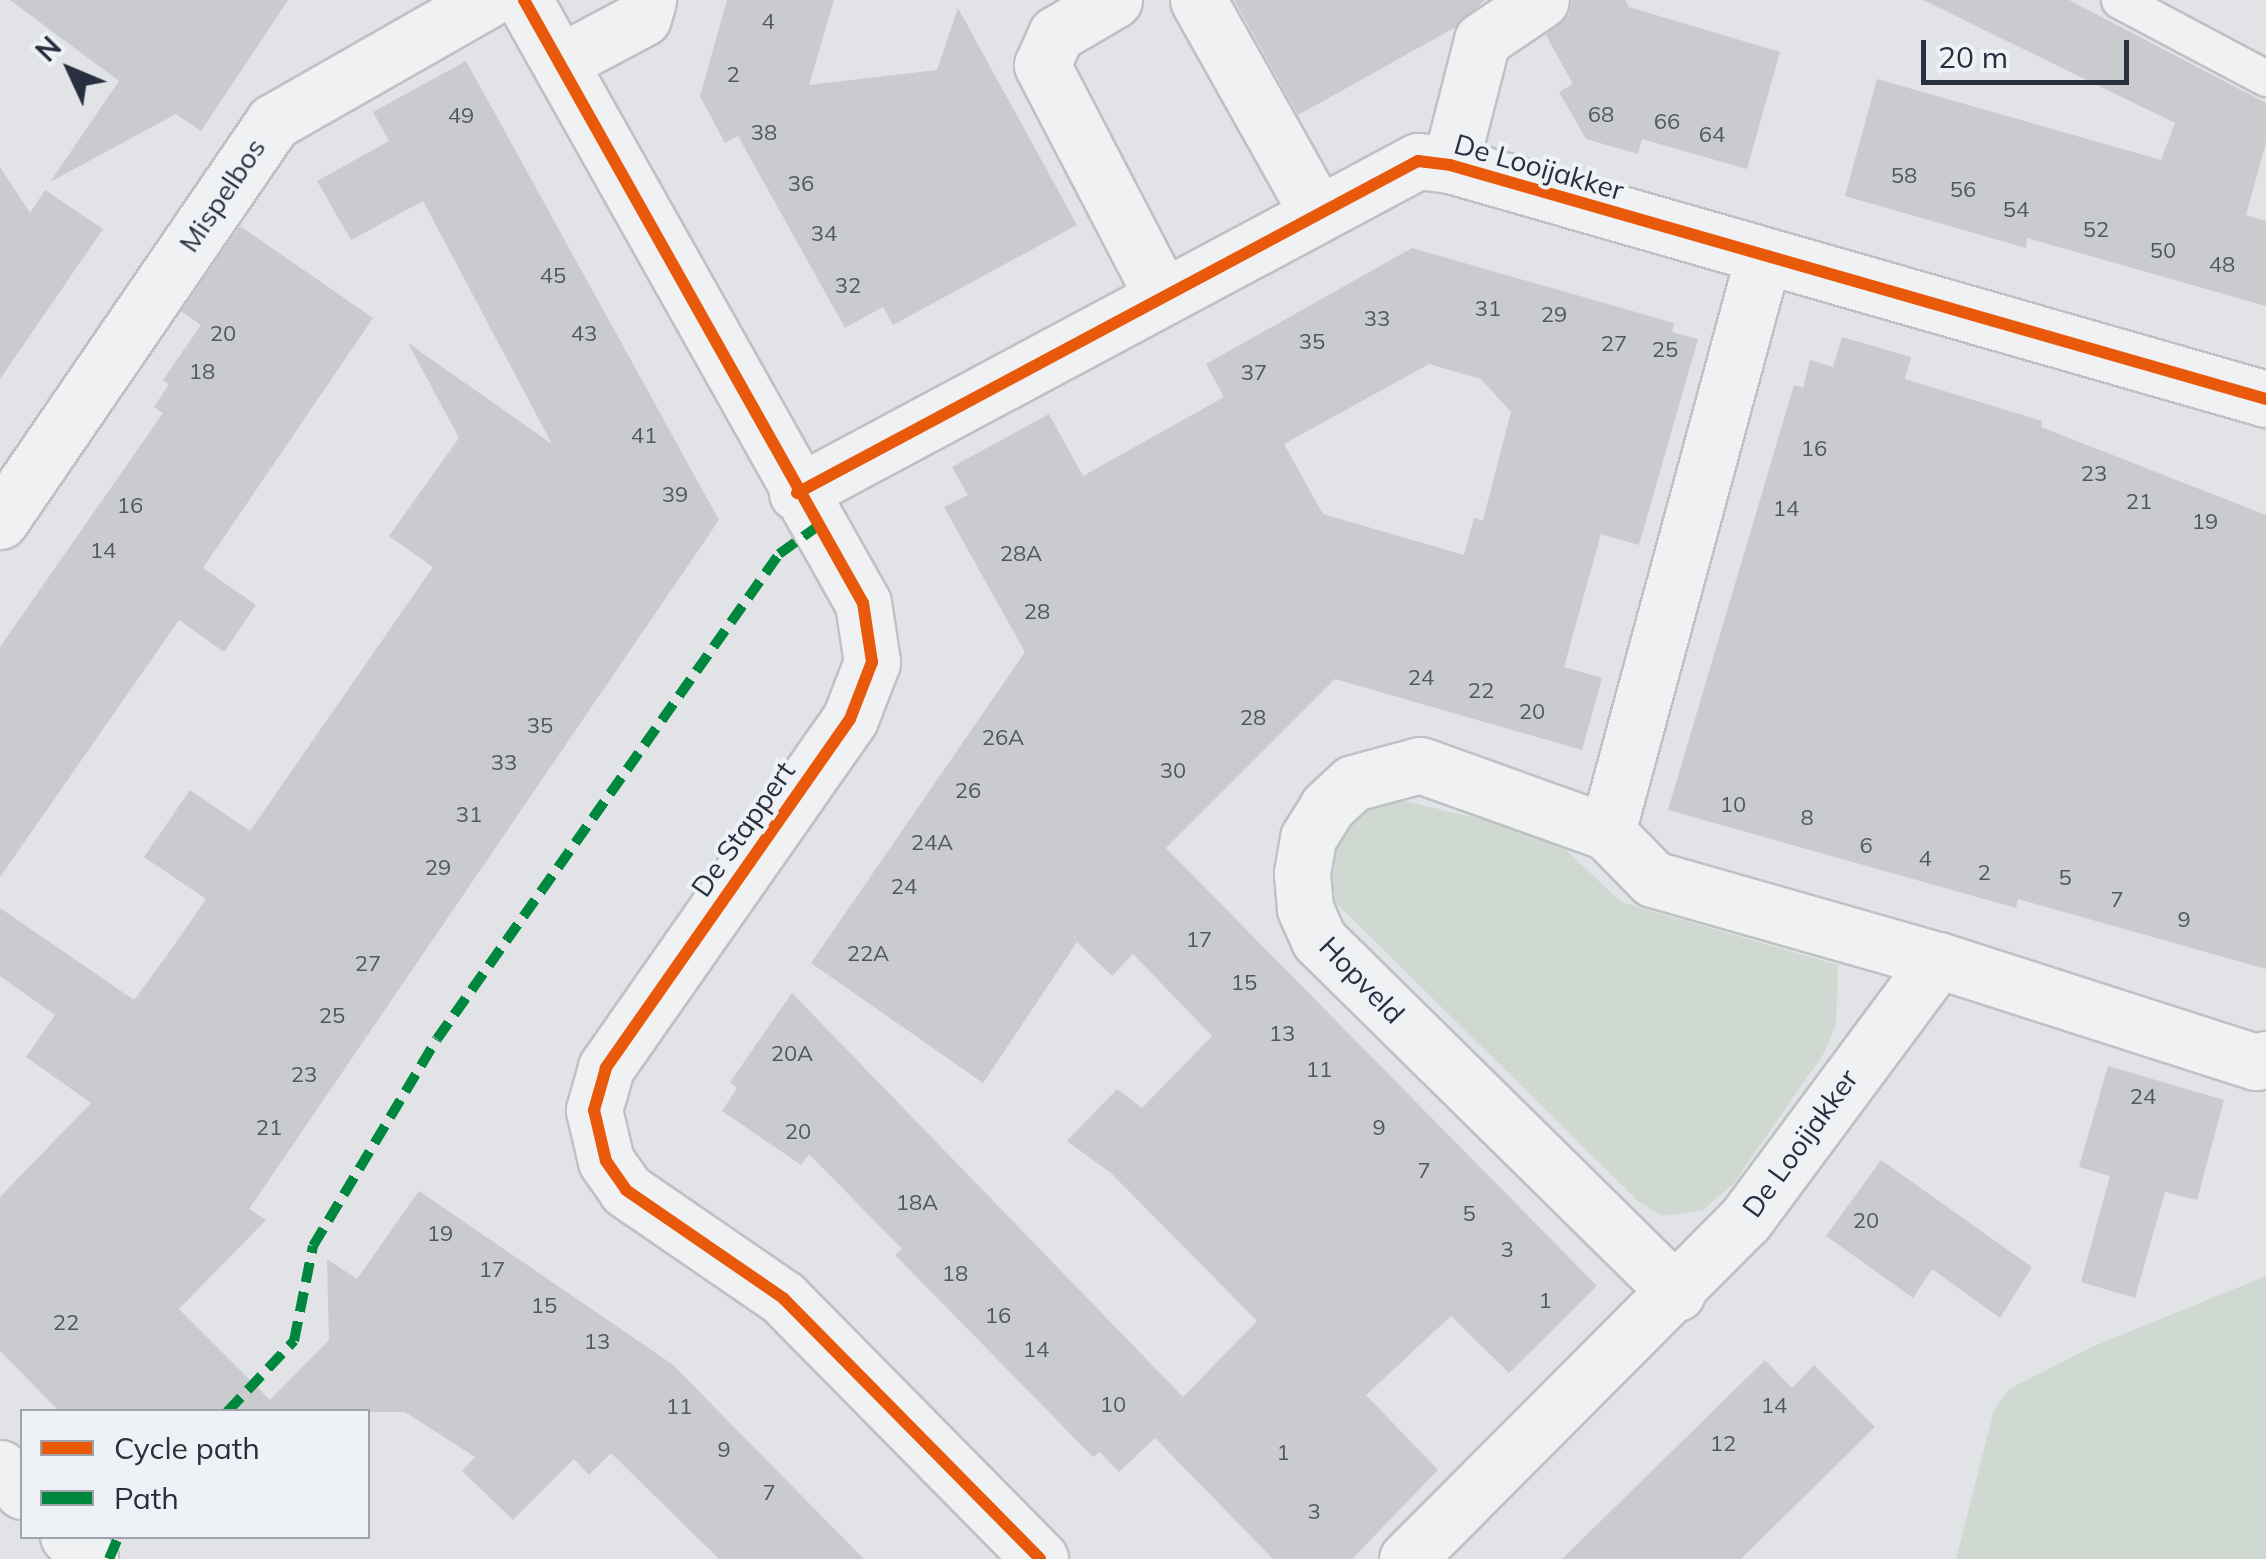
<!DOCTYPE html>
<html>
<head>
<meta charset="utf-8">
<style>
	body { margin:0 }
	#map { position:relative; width:2266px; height:1559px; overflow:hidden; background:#e1e3e6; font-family:Mulish,sans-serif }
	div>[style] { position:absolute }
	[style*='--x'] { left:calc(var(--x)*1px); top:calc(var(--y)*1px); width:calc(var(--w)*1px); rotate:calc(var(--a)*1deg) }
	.green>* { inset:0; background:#d0d9d1 }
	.building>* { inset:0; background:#c9cbce }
	.roads { filter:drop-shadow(2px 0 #bfc1c4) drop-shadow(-2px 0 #bfc1c4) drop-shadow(0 2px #bfc1c4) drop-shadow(0 -2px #bfc1c4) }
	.lane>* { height:35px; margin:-17.5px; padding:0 17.5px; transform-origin:17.5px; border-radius:17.5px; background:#f0f1f2 }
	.street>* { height:55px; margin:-27.5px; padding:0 27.5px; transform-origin:27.5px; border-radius:27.5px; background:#f0f1f2 }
	.quiet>* { height:10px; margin-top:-5px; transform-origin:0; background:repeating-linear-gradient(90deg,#00873e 0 20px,transparent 0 30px) }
	.cycleway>* { height:12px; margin:-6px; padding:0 6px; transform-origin:6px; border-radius:6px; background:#e8590c }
	span { translate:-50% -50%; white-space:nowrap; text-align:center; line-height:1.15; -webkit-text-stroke:8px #eef1f5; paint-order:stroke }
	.number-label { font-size:22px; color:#515763 }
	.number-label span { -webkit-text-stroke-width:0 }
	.street-label { font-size:28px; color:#282f3e }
	.legend { position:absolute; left:20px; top:1409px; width:350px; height:130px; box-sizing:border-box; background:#eef1f5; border:2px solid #9fa3ac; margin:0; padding:12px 18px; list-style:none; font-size:30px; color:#282f3e }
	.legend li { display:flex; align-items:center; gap:20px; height:50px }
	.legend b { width:50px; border:2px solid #9fa3ac }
	.north { position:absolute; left:20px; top:20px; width:100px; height:100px; -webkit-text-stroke:8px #eef1f5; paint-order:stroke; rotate:314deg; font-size:28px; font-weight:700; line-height:40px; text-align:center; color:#282f3e }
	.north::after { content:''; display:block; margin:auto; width:35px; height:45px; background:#282f3e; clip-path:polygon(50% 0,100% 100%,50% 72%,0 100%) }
	.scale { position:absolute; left:1921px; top:40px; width:208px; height:45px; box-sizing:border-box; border:5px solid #282f3e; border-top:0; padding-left:12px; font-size:30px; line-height:35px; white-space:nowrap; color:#282f3e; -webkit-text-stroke:8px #eef1f5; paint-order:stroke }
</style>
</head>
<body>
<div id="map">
	<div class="green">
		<div style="clip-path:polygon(1380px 795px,1551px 836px,1621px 902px,1838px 965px,1836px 1024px,1824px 1053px,1733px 1184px,1703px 1210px,1662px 1216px,1637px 1200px,1331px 898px,1337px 843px)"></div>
		<div style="clip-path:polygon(2266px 1276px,2266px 1559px,1956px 1559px,1994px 1410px,2009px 1389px,2092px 1347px)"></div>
	</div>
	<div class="building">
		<div style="clip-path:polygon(10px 0,288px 0,201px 131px,176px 114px,50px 182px,119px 81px)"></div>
		<div style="clip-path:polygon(727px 0,834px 0,809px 85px,937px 70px,958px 8px,1077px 225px,893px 325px,883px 307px,845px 328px,738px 136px,725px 143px,700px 96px)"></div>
		<div style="clip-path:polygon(1234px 0,1485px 0,1454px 28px,1298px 115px)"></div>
		<div style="clip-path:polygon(1572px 0,1625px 0,1629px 7px,1780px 52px,1747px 169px,1642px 139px,1638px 154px,1586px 139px,1559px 92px,1573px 84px,1546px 35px,1569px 14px)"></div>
		<div style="clip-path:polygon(1923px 0,2069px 0,2266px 103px,2266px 143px,2246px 215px,2266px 221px,2266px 306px,2027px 238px,2026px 248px,1845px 196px,1877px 79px,2161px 160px,2175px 123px)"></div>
		<div style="clip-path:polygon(466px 61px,719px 520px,249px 1209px,266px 1220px,179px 1309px,270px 1400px,329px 1340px,327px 1259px,357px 1279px,419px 1191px,672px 1364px,864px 1559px,719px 1559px,611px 1453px,589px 1475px,574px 1459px,513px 1520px,462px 1471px,475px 1457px,405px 1412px,60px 1412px,0 1351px,0 1197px,91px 1103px,26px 1057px,55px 1015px,0 976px,0 908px,134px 1000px,168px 954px,206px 899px,144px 857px,190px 790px,250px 831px,433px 567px,389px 536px,459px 438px,408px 343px,552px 444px,423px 201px,351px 240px,317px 181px,389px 141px,373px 112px)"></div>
		<div style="clip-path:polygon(0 167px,30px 213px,45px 190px,103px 229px,0 379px)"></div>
		<div style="clip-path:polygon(240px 226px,373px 318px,203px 568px,256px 605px,224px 652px,179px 620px,0 877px,0 647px,163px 413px,154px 407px,169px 384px,163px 380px,201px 325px,181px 311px)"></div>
		<div style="clip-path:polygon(evenodd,1412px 248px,1674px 323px,1672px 332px,1698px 339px,1639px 545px,1601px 534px,1564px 667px,1602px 678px,1582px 750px,1335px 679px,1166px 848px,1597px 1286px,1509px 1373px,1451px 1316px,1366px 1395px,1438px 1470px,1352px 1559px,1273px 1559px,1155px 1438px,1119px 1472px,1100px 1452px,1093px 1457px,895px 1255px,902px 1249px,809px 1154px,801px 1165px,722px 1111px,737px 1088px,730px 1082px,792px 993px,1183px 1397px,1257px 1321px,1111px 1173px,1067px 1141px,1117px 1089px,1142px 1108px,1212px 1036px,1133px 954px,1112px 976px,1077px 942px,983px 1083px,811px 963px,1025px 652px,944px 507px,968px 495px,952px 467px,1049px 414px,1083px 476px,1224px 397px,1206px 364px,1412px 248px,1429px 364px,1481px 379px,1511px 412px,1483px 520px,1474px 518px,1464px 555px,1323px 514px,1284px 444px,1429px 364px)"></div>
		<div style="clip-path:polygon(1842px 337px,1911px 357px,1905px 379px,2042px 421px,2041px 427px,2266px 515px,2266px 969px,2018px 899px,2016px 908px,1668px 810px,1794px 385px,1803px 388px,1810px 360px,1833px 367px)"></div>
		<div style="clip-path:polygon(2108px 1066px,2224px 1100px,2197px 1200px,2165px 1192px,2135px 1298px,2081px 1282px,2110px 1176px,2079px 1167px)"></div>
		<div style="clip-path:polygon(1881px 1160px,2032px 1267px,2000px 1318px,1932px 1269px,1913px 1298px,1826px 1236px)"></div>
		<div style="clip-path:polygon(1765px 1360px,1792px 1388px,1814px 1365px,1875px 1427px,1741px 1559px,1562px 1559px)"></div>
	</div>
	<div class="roads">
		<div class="lane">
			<div style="--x:2119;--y:0;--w:166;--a:28"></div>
		</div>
		<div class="street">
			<div style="--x:524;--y:0;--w:692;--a:60.66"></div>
			<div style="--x:863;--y:603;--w:60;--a:81.3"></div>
			<div style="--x:872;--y:662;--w:61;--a:111.1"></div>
			<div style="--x:850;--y:719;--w:426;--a:125"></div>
			<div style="--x:606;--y:1068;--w:44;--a:105.9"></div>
			<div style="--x:594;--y:1110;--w:52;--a:76.8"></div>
			<div style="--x:606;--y:1161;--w:35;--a:55"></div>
			<div style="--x:626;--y:1190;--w:191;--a:34.5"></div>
			<div style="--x:783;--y:1298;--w:366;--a:45.4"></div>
			<div style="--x:1114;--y:0;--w:67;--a:149.6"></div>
			<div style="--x:1056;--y:34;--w:34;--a:114"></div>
			<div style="--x:1042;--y:65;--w:258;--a:62.5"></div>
			<div style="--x:1198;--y:0;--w:241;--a:60.7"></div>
			<div style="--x:564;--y:60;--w:89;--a:-28"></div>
			<div style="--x:643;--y:18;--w:19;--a:-74"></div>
			<div style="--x:1450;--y:165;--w:129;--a:-75.6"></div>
			<div style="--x:1482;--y:40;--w:71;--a:-34.1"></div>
			<div style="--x:797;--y:493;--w:704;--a:-28.13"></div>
			<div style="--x:1418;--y:161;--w:32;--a:7"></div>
			<div style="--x:1450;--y:165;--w:849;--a:16"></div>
			<div style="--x:0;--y:521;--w:483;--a:-55.6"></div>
			<div style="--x:273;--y:122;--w:246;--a:-29.7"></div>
			<div style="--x:1607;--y:832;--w:595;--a:-74.8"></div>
			<div style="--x:1677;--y:1293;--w:503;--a:-135.4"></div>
			<div style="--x:1319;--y:940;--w:35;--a:-114"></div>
			<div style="--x:1305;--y:908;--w:35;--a:-95"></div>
			<div style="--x:1302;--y:873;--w:36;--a:-80"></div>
			<div style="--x:1308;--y:838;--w:36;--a:-58"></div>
			<div style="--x:1327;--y:807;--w:35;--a:-43"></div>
			<div style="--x:1353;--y:783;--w:69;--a:-15"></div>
			<div style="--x:1420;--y:765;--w:199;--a:19.7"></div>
			<div style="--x:1607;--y:832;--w:66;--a:45.6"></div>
			<div style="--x:1653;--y:879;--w:296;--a:15.9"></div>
			<div style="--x:0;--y:1468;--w:32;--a:46"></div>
			<div style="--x:68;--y:1536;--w:32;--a:46"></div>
			<div style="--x:1407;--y:1559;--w:479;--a:-45.1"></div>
			<div style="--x:1745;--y:1220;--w:324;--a:-53.4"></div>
			<div style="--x:1938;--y:960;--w:334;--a:17.8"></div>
			<div style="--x:2256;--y:1062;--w:10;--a:-17"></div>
		</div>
	</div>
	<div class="quiet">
		<div style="--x:227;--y:1412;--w:98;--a:-46.7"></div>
		<div style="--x:294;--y:1341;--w:97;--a:-78.7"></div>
		<div style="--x:313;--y:1246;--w:241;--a:-59.1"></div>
		<div style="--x:437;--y:1039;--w:593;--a:-54.81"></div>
		<div style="--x:779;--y:554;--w:48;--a:-35.7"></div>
		<div style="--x:109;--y:1559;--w:25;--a:-67"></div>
	</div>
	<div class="cycleway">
		<div style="--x:524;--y:0;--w:692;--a:60.66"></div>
		<div style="--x:863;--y:603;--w:60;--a:81.3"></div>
		<div style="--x:872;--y:662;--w:61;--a:111.1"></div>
		<div style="--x:850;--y:719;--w:426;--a:125"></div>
		<div style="--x:606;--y:1068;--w:44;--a:105.9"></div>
		<div style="--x:594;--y:1110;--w:52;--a:76.8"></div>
		<div style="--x:606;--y:1161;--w:35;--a:55"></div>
		<div style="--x:626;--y:1190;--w:191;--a:34.5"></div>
		<div style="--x:783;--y:1298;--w:366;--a:45.4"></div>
		<div style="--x:797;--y:493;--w:704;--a:-28.13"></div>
		<div style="--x:1418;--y:161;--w:32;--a:7"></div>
		<div style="--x:1450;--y:165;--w:849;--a:16"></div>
	</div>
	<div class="number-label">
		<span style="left:768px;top:22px">4</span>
		<span style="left:733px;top:75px">2</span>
		<span style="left:1601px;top:115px">68</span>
		<span style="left:461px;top:116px">49</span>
		<span style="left:1667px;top:122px">66</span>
		<span style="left:764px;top:133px">38</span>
		<span style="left:1712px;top:135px">64</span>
		<span style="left:1904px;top:176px">58</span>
		<span style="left:801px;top:184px">36</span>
		<span style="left:1963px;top:190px">56</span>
		<span style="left:2016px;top:210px">54</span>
		<span style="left:2096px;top:230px">52</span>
		<span style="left:824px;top:234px">34</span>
		<span style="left:2163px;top:251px">50</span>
		<span style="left:2222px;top:265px">48</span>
		<span style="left:553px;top:276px">45</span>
		<span style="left:848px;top:286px">32</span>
		<span style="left:1488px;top:309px">31</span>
		<span style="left:1554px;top:315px">29</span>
		<span style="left:1377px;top:319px">33</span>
		<span style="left:223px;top:334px">20</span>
		<span style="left:584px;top:334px">43</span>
		<span style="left:1312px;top:342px">35</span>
		<span style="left:1614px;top:344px">27</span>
		<span style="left:1665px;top:350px">25</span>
		<span style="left:202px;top:372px">18</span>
		<span style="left:1254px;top:373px">37</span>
		<span style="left:644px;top:436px">41</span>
		<span style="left:1814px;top:449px">16</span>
		<span style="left:2094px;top:474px">23</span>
		<span style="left:675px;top:495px">39</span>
		<span style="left:2139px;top:502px">21</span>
		<span style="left:130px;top:506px">16</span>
		<span style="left:1786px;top:509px">14</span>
		<span style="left:2205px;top:522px">19</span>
		<span style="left:103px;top:551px">14</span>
		<span style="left:1021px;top:554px">28A</span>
		<span style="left:1037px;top:612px">28</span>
		<span style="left:1421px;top:678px">24</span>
		<span style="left:1481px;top:691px">22</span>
		<span style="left:1532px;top:712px">20</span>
		<span style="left:1253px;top:718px">28</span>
		<span style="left:540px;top:726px">35</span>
		<span style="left:1003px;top:738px">26A</span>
		<span style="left:504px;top:763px">33</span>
		<span style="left:1173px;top:771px">30</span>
		<span style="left:968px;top:791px">26</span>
		<span style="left:1733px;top:805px">10</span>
		<span style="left:469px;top:815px">31</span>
		<span style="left:1807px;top:818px">8</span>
		<span style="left:932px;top:843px">24A</span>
		<span style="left:1866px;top:846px">6</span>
		<span style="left:1925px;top:859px">4</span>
		<span style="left:438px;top:868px">29</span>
		<span style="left:1984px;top:873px">2</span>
		<span style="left:2065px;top:878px">5</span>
		<span style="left:904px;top:887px">24</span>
		<span style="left:2117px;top:900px">7</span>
		<span style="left:2184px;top:920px">9</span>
		<span style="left:1199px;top:940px">17</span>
		<span style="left:868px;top:954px">22A</span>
		<span style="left:368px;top:964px">27</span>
		<span style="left:1244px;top:983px">15</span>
		<span style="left:332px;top:1016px">25</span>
		<span style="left:1282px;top:1034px">13</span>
		<span style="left:792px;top:1054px">20A</span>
		<span style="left:1319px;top:1070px">11</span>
		<span style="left:304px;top:1075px">23</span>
		<span style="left:2143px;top:1097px">24</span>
		<span style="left:269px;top:1128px">21</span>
		<span style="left:1379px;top:1128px">9</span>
		<span style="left:798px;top:1132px">20</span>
		<span style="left:1424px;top:1171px">7</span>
		<span style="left:917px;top:1203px">18A</span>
		<span style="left:1469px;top:1214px">5</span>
		<span style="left:1866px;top:1221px">20</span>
		<span style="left:440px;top:1234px">19</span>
		<span style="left:1507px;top:1250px">3</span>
		<span style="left:492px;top:1270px">17</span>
		<span style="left:955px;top:1274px">18</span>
		<span style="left:1545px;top:1301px">1</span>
		<span style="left:544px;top:1306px">15</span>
		<span style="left:998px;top:1316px">16</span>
		<span style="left:66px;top:1323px">22</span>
		<span style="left:597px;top:1342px">13</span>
		<span style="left:1036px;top:1350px">14</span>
		<span style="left:1113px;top:1405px">10</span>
		<span style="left:1774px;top:1406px">14</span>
		<span style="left:679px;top:1407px">11</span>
		<span style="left:1723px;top:1444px">12</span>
		<span style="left:724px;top:1450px">9</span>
		<span style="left:1283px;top:1453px">1</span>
		<span style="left:769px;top:1493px">7</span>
		<span style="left:1314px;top:1512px">3</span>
	</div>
	<div class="street-label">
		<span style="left:1539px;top:167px;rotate:16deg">De Looijakker</span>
		<span style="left:222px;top:195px;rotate:-56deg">Mispelbos</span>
		<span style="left:743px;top:829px;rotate:-55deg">De Stappert</span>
		<span style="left:1362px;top:980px;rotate:46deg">Hopveld</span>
		<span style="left:1800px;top:1143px;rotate:-54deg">De Looijakker</span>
	</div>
	<ul class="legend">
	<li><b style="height:12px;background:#e8590c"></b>Cycle path</li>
	<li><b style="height:12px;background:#00873e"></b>Path</li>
	</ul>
	<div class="north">N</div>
	<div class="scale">20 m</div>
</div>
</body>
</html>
